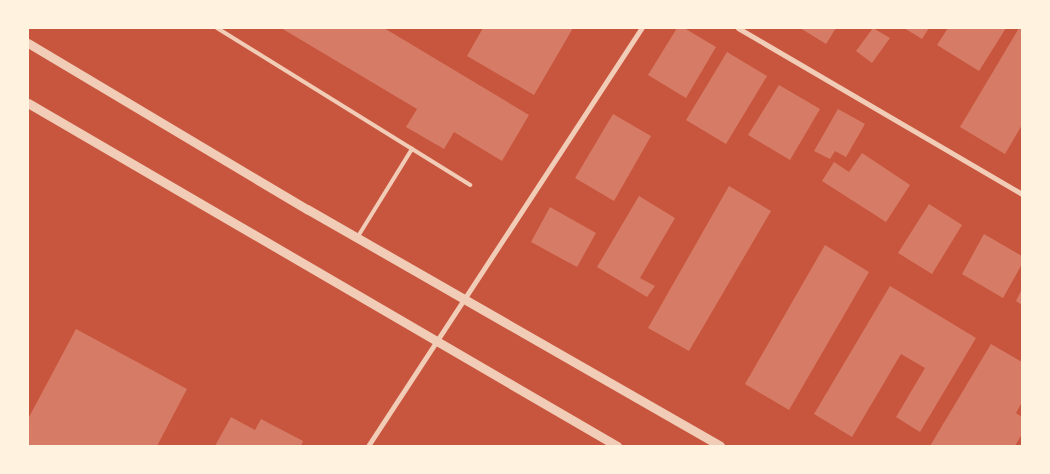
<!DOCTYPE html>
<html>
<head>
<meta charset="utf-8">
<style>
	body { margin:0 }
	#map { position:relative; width:1050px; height:474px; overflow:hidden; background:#c8553d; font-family:"Noto Sans",sans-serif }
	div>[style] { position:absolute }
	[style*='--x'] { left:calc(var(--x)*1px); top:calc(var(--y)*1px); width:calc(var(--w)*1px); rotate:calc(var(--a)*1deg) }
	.building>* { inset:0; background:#d67c66 }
	.service>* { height:4px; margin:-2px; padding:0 2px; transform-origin:2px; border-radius:2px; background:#f1ccb7 }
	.minor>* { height:5px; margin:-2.5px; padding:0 2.5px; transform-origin:2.5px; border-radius:2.5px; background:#f1ccb7 }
	.tertiary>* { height:9px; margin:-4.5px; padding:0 4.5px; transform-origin:4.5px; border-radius:4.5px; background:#f1ccb7 }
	span { translate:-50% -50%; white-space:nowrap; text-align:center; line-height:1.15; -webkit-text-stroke:4.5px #fff3e0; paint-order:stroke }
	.frame { position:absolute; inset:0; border:29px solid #fff3e0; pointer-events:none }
</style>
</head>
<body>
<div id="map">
	<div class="building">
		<div style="clip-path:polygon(281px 28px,384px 28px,529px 115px,502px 161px,454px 132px,444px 149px,406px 127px,417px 109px)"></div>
		<div style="clip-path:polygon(483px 28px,573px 28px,534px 95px,467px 56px)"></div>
		<div style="clip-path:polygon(677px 28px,684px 28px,716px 47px,686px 98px,648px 75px)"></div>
		<div style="clip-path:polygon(800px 28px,836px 28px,826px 44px)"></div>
		<div style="clip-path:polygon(873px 28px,890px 38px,872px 63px,856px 51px)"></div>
		<div style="clip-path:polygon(904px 28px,929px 28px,922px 39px)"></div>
		<div style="clip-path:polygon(948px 28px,1006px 28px,979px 71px,937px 45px)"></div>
		<div style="clip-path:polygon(1019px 28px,1022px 28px,1022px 125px,1005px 154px,960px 127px)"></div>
		<div style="clip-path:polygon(727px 52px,767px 76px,726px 144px,686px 120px)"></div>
		<div style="clip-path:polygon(779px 85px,820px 109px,790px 160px,748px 135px)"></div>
		<div style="clip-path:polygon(838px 109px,865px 124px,846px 157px,835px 151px,830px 159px,814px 151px)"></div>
		<div style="clip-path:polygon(613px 114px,651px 136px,614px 201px,575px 178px)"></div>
		<div style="clip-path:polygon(862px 153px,910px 185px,886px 222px,822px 181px,834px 162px,849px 172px)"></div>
		<div style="clip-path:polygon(729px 186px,771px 211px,689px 351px,648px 328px)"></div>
		<div style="clip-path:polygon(639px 196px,675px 218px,640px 278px,655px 286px,647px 297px,597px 267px)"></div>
		<div style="clip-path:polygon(929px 204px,962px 225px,932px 274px,898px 253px)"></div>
		<div style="clip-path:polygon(550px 207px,596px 233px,577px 267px,531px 242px)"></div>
		<div style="clip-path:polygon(984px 234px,1022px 256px,1022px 264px,1003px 298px,962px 274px)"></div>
		<div style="clip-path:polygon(825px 245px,869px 272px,789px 410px,745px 384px)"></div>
		<div style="clip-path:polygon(890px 286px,976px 338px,920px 432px,896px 417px,925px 368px,901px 354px,852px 437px,814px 414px)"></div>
		<div style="clip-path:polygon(1022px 289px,1022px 305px,1016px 301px)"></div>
		<div style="clip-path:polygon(76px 329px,187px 389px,157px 446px,28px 446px,28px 419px)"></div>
		<div style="clip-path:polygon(991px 344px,1022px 362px,1022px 402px,1016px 413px,1022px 417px,1022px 434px,1015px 446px,930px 446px)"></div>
		<div style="clip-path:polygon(231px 417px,255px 430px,261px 419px,303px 441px,301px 446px,215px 446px)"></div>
	</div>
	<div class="service">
		<div style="--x:217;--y:28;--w:298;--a:31.8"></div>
		<div style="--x:357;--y:238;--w:105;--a:-58.3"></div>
	</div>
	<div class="minor">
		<div style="--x:738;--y:28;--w:329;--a:30.3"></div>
		<div style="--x:368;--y:446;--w:500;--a:-56.8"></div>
	</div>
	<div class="tertiary">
		<div style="--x:28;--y:43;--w:325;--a:30.8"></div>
		<div style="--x:307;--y:209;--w:476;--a:29.8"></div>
		<div style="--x:28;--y:103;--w:682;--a:30.21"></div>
	</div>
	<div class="frame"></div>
</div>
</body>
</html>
